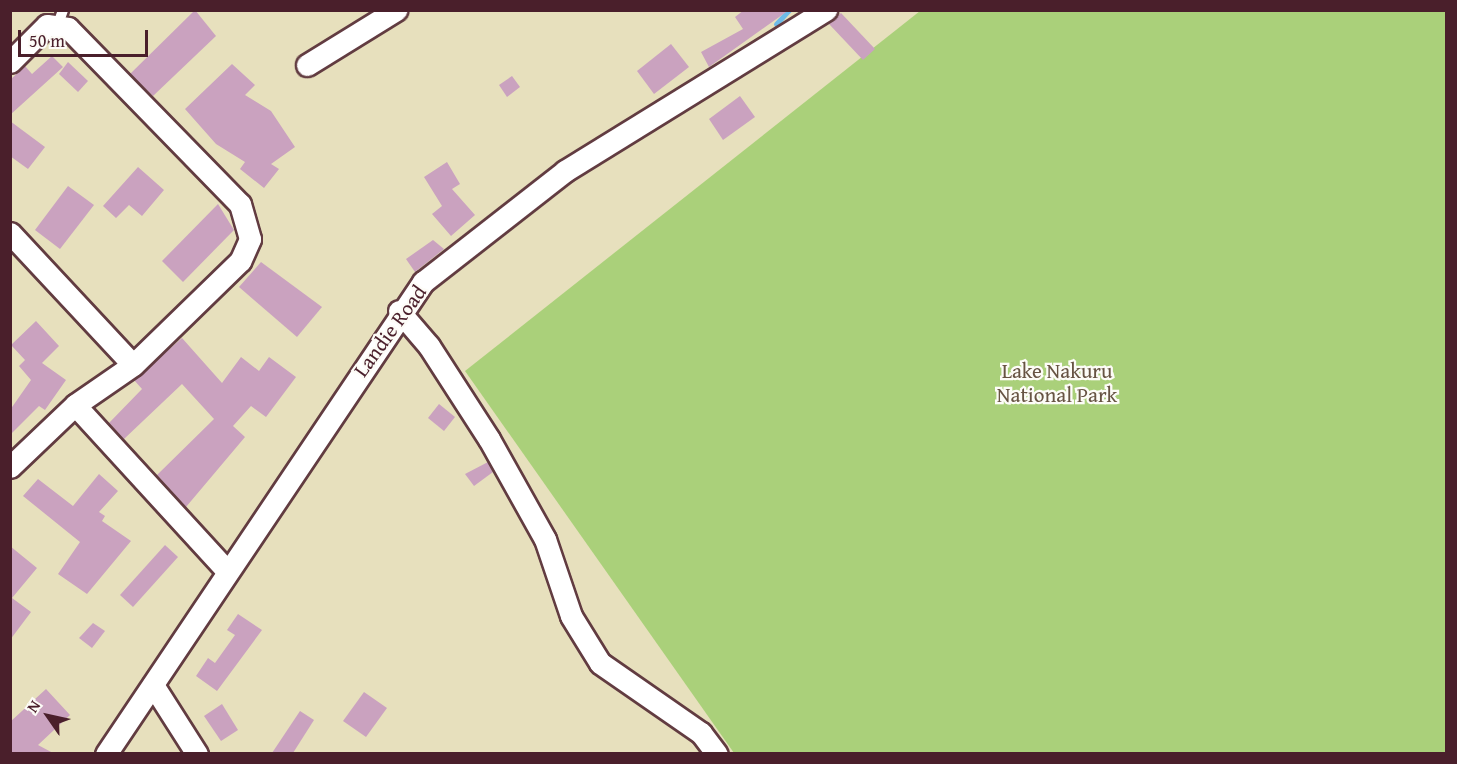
<!DOCTYPE html>
<html>
<head>
<meta charset="utf-8">
<style>
	body { margin:0 }
	#map { position:relative; width:1457px; height:764px; overflow:hidden; background:#e7e0bd; font-family:"Gentium Book Plus",serif }
	div>[style] { position:absolute }
	[style*='--x'] { left:calc(var(--x)*1px); top:calc(var(--y)*1px); width:calc(var(--w)*1px); rotate:calc(var(--a)*1deg) }
	.green>* { inset:0; background:#aad07a }
	.stream>* { height:5px; margin:-2.5px; padding:0 2.5px; transform-origin:2.5px; border-radius:2.5px; background:#6dbbe8 }
	.building>* { inset:0; background:#caa2bf }
	.roads { filter:drop-shadow(2px 0 #623c41) drop-shadow(-2px 0 #623c41) drop-shadow(0 2px #623c41) drop-shadow(0 -2px #623c41) }
	.lane>* { height:10px; margin:-5px; padding:0 5px; transform-origin:5px; border-radius:5px; background:#fff }
	.street>* { height:21px; margin:-10.5px; padding:0 10.5px; transform-origin:10.5px; border-radius:10.5px; background:#fff }
	span { translate:-50% -50%; white-space:nowrap; text-align:center; line-height:1.15; -webkit-text-stroke:4.5px #fdfcf7; paint-order:stroke }
	.street-label { font-size:21px; color:#4a1f2b }
	.park-label { font-size:21px; color:#675443 }
	.frame { position:absolute; inset:0; border:12px solid #4a1f2b; pointer-events:none }
	.north { position:absolute; left:18px; top:686px; width:60px; height:60px; -webkit-text-stroke:4px #fdfcf7; paint-order:stroke; rotate:304deg; font-size:16px; font-weight:700; line-height:24px; text-align:center; color:#4a1f2b }
	.north::after { content:''; display:block; margin:auto; width:21px; height:27px; background:#4a1f2b; clip-path:polygon(50% 0,100% 100%,50% 72%,0 100%) }
	.scale { position:absolute; left:18px; top:30px; width:130px; height:27px; box-sizing:border-box; border:3px solid #4a1f2b; border-top:0; padding-left:8px; font-size:18px; line-height:21px; white-space:nowrap; color:#4a1f2b; -webkit-text-stroke:4px #fdfcf7; paint-order:stroke }
</style>
</head>
<body>
<div id="map">
	<div class="green">
		<div style="clip-path:polygon(920px 11px,1446px 11px,1446px 753px,734px 753px,465px 371px)"></div>
	</div>
	<div class="stream">
		<div style="--x:776;--y:24;--w:19;--a:-47"></div>
	</div>
	<div class="building">
		<div style="clip-path:polygon(195px 10px,216px 36px,153px 96px,130px 74px)"></div>
		<div style="clip-path:polygon(744px 10px,789px 10px,709px 67px,701px 52px,743px 29px,735px 17px)"></div>
		<div style="clip-path:polygon(841px 13px,875px 49px,863px 60px,829px 24px)"></div>
		<div style="clip-path:polygon(671px 44px,689px 67px,654px 94px,637px 71px)"></div>
		<div style="clip-path:polygon(52px 56px,63px 67px,10px 115px,10px 80px,25px 66px,32px 74px)"></div>
		<div style="clip-path:polygon(68px 62px,88px 81px,78px 92px,59px 74px)"></div>
		<div style="clip-path:polygon(232px 64px,255px 85px,245px 95px,271px 111px,295px 147px,271px 164px,279px 169px,264px 188px,240px 169px,245px 162px,216px 144px,185px 109px)"></div>
		<div style="clip-path:polygon(512px 76px,520px 87px,507px 97px,499px 85px)"></div>
		<div style="clip-path:polygon(740px 96px,755px 117px,723px 140px,709px 119px)"></div>
		<div style="clip-path:polygon(10px 121px,45px 147px,28px 169px,10px 156px)"></div>
		<div style="clip-path:polygon(447px 162px,460px 184px,452px 189px,475px 215px,451px 236px,432px 214px,442px 206px,424px 177px)"></div>
		<div style="clip-path:polygon(138px 167px,164px 190px,142px 216px,129px 205px,116px 218px,103px 206px)"></div>
		<div style="clip-path:polygon(68px 186px,94px 205px,60px 249px,35px 230px)"></div>
		<div style="clip-path:polygon(218px 204px,234px 230px,183px 282px,162px 261px)"></div>
		<div style="clip-path:polygon(433px 240px,444px 249px,415px 272px,406px 259px)"></div>
		<div style="clip-path:polygon(261px 262px,322px 307px,297px 337px,239px 287px)"></div>
		<div style="clip-path:polygon(36px 321px,59px 346px,42px 363px,66px 380px,45px 410px,39px 406px,10px 435px,10px 410px,31px 380px,19px 366px,25px 360px,11px 345px)"></div>
		<div style="clip-path:polygon(182px 338px,222px 383px,241px 357px,259px 371px,269px 357px,296px 377px,266px 417px,251px 406px,233px 426px,245px 437px,186px 507px,157px 475px,214px 419px,182px 384px,124px 439px,109px 423px,142px 389px,134px 380px)"></div>
		<div style="clip-path:polygon(439px 404px,455px 417px,444px 431px,428px 418px)"></div>
		<div style="clip-path:polygon(488px 462px,493px 472px,474px 486px,465px 474px)"></div>
		<div style="clip-path:polygon(99px 474px,118px 491px,99px 512px,105px 516px,102px 521px,131px 541px,87px 594px,58px 574px,80px 542px,23px 496px,38px 479px,73px 506px)"></div>
		<div style="clip-path:polygon(165px 545px,178px 557px,133px 607px,120px 595px)"></div>
		<div style="clip-path:polygon(10px 546px,37px 568px,12px 598px,31px 612px,10px 640px)"></div>
		<div style="clip-path:polygon(238px 614px,262px 630px,217px 691px,196px 676px,208px 658px,215px 663px,235px 635px,227px 630px)"></div>
		<div style="clip-path:polygon(93px 623px,105px 631px,92px 648px,79px 638px)"></div>
		<div style="clip-path:polygon(46px 689px,70px 715px,38px 745px,53px 753px,10px 753px,10px 722px)"></div>
		<div style="clip-path:polygon(364px 692px,387px 708px,366px 737px,343px 721px)"></div>
		<div style="clip-path:polygon(222px 704px,238px 730px,221px 741px,204px 716px)"></div>
		<div style="clip-path:polygon(300px 711px,314px 720px,293px 753px,272px 753px)"></div>
	</div>
	<div class="roads">
		<div class="lane">
			<div style="--x:58;--y:24;--w:15;--a:-70"></div>
		</div>
		<div class="street">
			<div style="--x:10;--y:62;--w:52;--a:-45"></div>
			<div style="--x:47;--y:25;--w:21;--a:8"></div>
			<div style="--x:68;--y:28;--w:246;--a:45.7"></div>
			<div style="--x:240;--y:204;--w:36;--a:74"></div>
			<div style="--x:250;--y:239;--w:24;--a:114"></div>
			<div style="--x:240;--y:261;--w:149;--a:135.8"></div>
			<div style="--x:133;--y:365;--w:70;--a:145.4"></div>
			<div style="--x:75;--y:405;--w:90;--a:136.4"></div>
			<div style="--x:307;--y:65;--w:105;--a:-31.7"></div>
			<div style="--x:10;--y:233;--w:180;--a:47"></div>
			<div style="--x:399;--y:311;--w:46;--a:49.4"></div>
			<div style="--x:429;--y:346;--w:111;--a:57.2"></div>
			<div style="--x:489;--y:439;--w:115;--a:60.8"></div>
			<div style="--x:545;--y:539;--w:81;--a:71.3"></div>
			<div style="--x:571;--y:616;--w:55;--a:58.3"></div>
			<div style="--x:600;--y:663;--w:123;--a:34.7"></div>
			<div style="--x:701;--y:733;--w:26;--a:53"></div>
			<div style="--x:75;--y:405;--w:225;--a:47.5"></div>
			<div style="--x:153;--y:685;--w:82;--a:57.5"></div>
			<div style="--x:106;--y:754;--w:569;--a:-56.11"></div>
			<div style="--x:423;--y:282;--w:180;--a:-38"></div>
			<div style="--x:565;--y:171;--w:307;--a:-31.7"></div>
		</div>
	</div>
	<div class="street-label">
		<span style="left:390px;top:331px;rotate:-54deg">Landie Road</span>
	</div>
	<div class="park-label">
		<span style="left:1057px;top:383px">Lake Nakuru<br>National Park</span>
	</div>
	<div class="frame"></div>
	<div class="north">N</div>
	<div class="scale">50 m</div>
</div>
</body>
</html>
